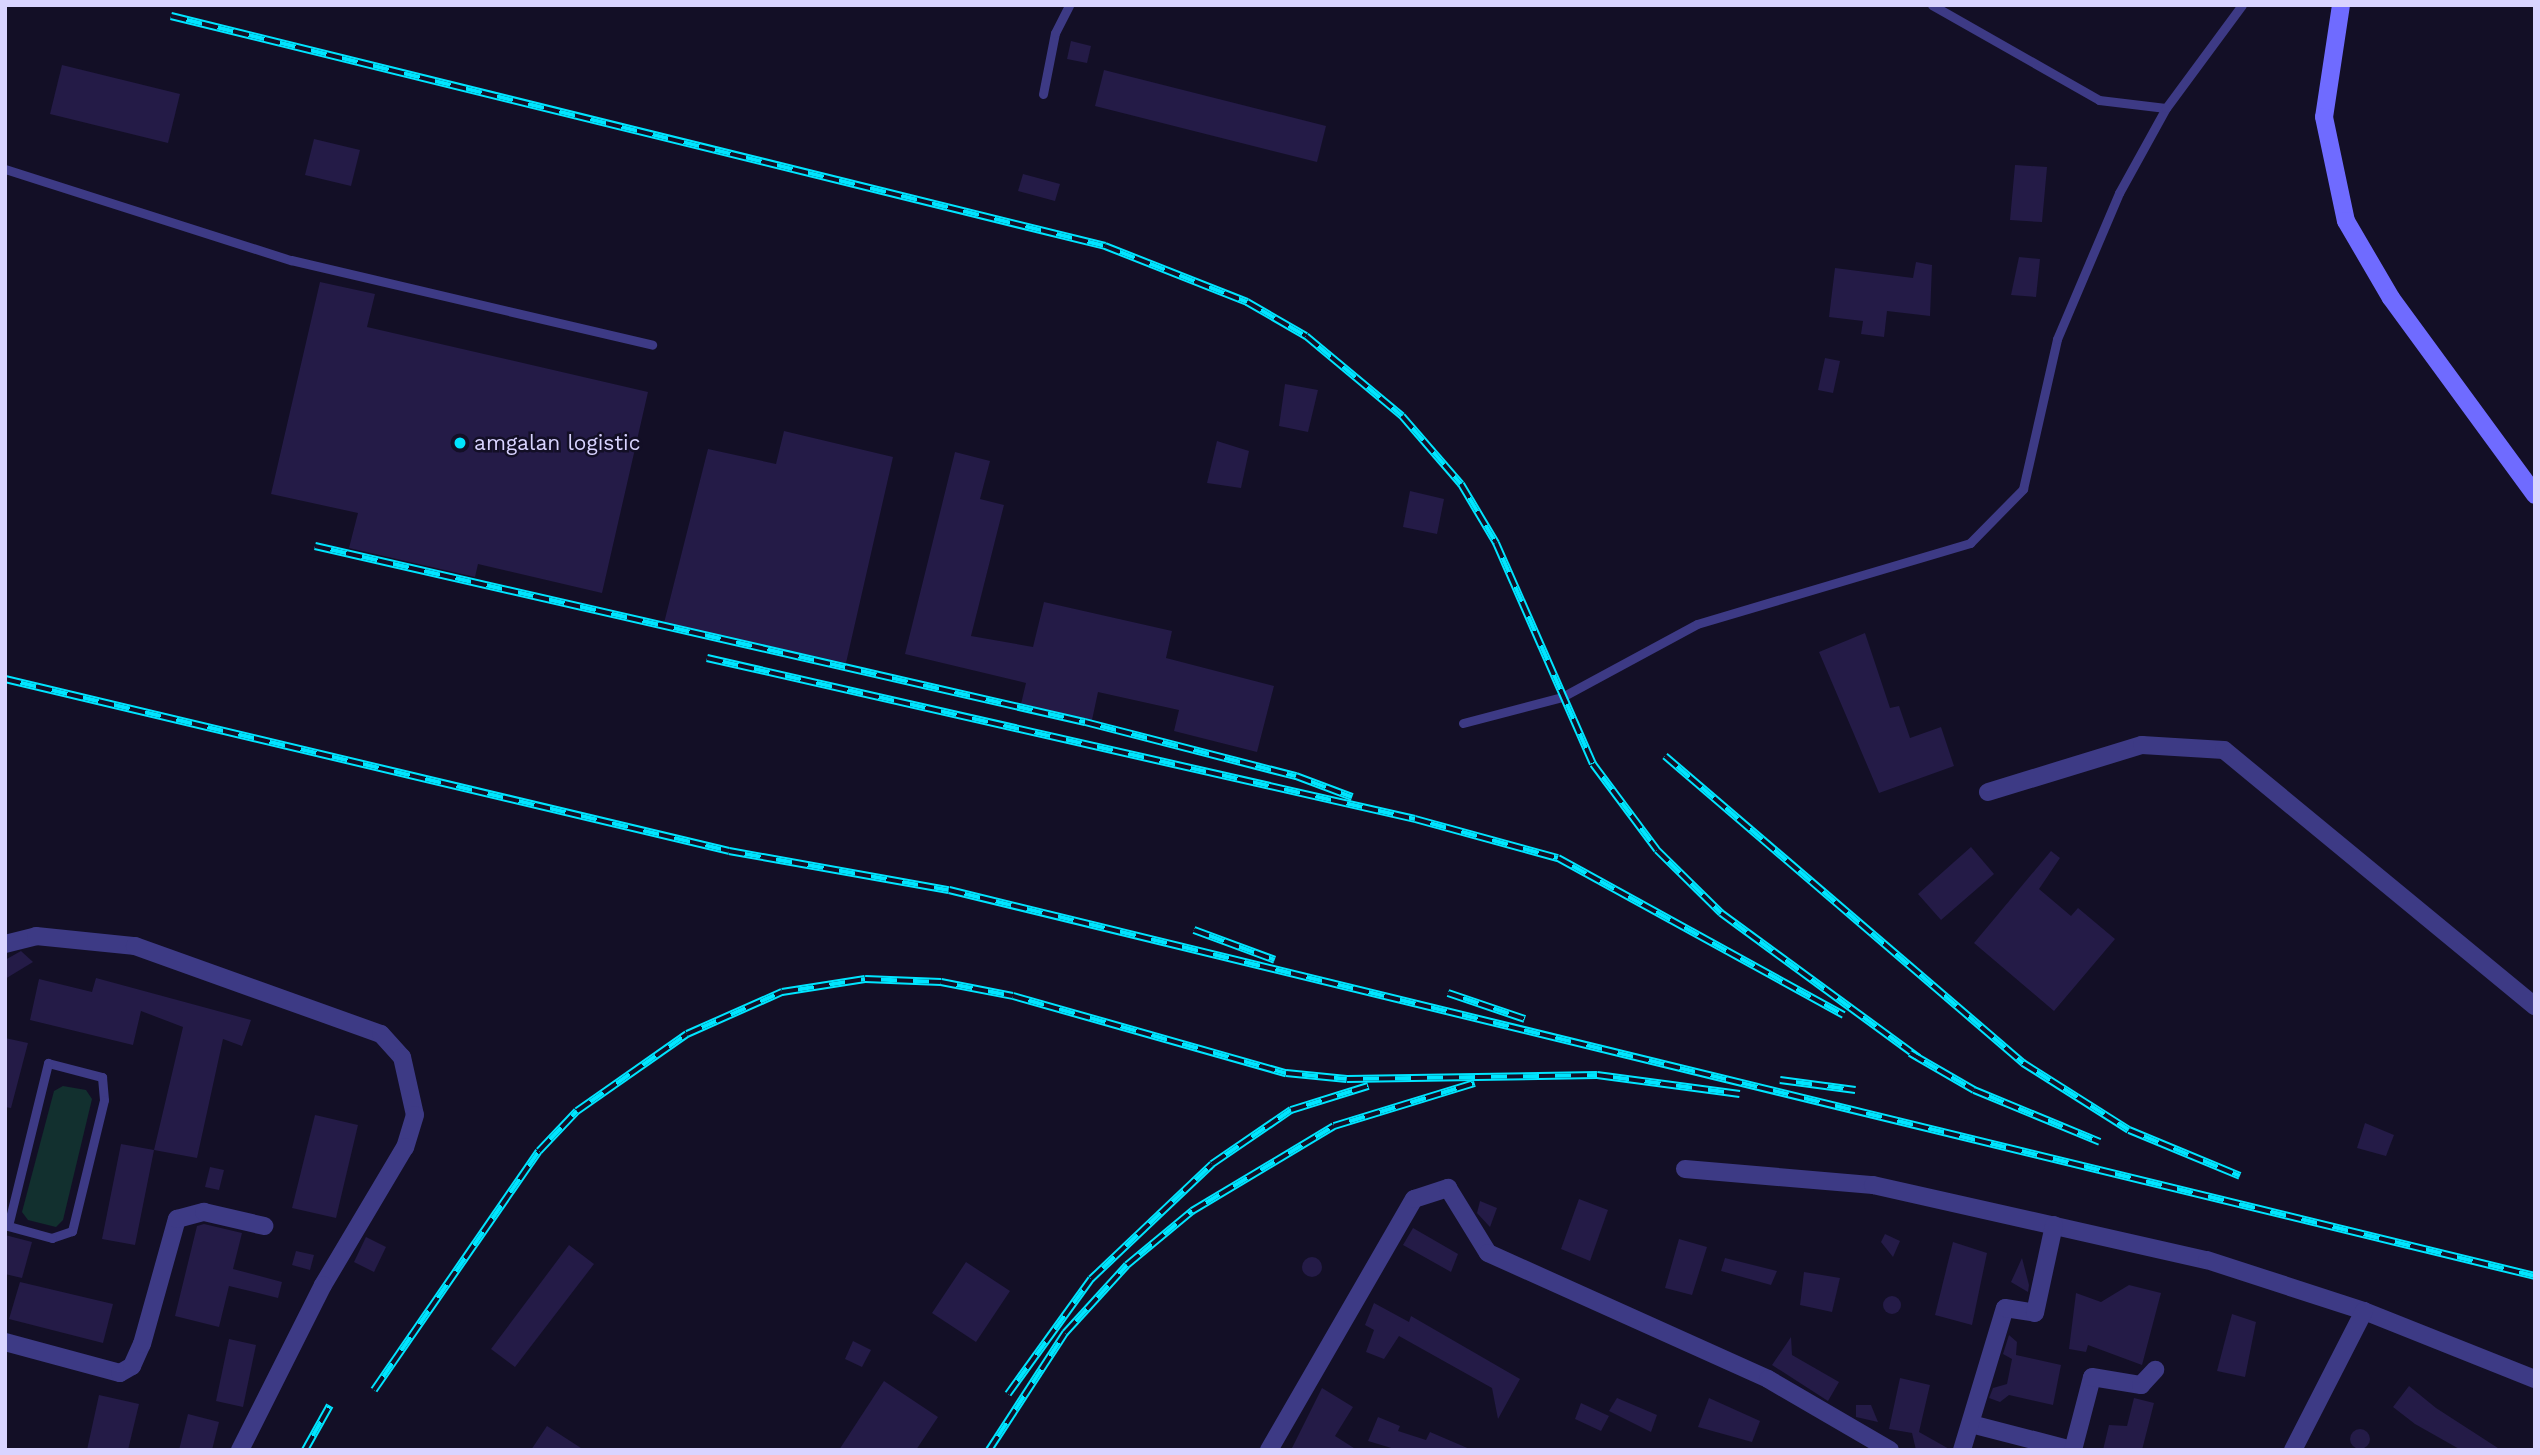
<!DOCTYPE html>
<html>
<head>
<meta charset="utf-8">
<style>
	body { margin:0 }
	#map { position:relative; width:2540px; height:1455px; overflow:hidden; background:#130f26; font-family:"Work Sans",sans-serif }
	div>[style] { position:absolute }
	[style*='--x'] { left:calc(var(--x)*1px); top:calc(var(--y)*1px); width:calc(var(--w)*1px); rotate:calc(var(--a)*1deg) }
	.green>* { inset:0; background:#12302f }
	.building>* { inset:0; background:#241b47 }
	.round { border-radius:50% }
	.service>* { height:9px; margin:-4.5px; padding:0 4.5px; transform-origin:4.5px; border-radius:4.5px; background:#3d3a85 }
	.minor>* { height:18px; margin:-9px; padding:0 9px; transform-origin:9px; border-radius:9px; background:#3d3a85 }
	.secondary>* { height:18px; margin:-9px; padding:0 9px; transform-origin:9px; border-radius:9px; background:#6f6bff }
	.rail>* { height:8px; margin-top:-4px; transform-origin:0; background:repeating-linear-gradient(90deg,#130f26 0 16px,#00e5ff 0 32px); box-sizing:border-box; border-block:2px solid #00e5ff }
	.dots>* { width:19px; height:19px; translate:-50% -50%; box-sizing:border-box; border:4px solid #130f26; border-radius:50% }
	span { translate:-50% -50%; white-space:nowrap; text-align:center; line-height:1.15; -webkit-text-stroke:5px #130f26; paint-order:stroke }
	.poi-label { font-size:21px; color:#d9d4ff }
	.left { translate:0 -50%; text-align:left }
	.frame { position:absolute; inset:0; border:7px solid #d9d4ff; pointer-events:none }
</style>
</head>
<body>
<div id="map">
	<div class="green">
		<div style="clip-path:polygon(63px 1086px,86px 1090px,92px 1099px,63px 1220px,56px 1227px,28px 1220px,22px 1212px,54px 1091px)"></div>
	</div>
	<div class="building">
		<div style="clip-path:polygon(1071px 41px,1091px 46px,1087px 63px,1067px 59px)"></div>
		<div style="clip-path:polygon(62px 65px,180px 94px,168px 143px,50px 114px)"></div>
		<div style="clip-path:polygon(1104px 70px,1326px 126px,1317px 162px,1095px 106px)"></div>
		<div style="clip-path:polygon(314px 139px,360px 150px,351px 186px,305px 175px)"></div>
		<div style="clip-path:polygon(2015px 165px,2047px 167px,2042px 222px,2010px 220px)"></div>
		<div style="clip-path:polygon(1023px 174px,1060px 184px,1055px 201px,1018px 191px)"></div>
		<div style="clip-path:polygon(2019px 257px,2040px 259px,2036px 297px,2011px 295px)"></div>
		<div style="clip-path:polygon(1916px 262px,1932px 265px,1930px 316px,1887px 311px,1884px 337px,1861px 334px,1863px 321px,1829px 317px,1835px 268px,1913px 278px)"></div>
		<div style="clip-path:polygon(320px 282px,375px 294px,367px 327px,648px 392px,602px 593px,478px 564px,475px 577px,349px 548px,358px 513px,271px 494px)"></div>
		<div style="clip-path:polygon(1825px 358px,1840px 361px,1833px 393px,1818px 390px)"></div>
		<div style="clip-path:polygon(1285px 384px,1318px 390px,1308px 432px,1279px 426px)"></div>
		<div style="clip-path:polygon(784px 431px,893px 457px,846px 663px,664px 623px,708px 449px,776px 464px)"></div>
		<div style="clip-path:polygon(1217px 441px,1249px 451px,1241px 488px,1207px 483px)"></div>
		<div style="clip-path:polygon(955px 452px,990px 461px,980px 499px,1004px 505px,971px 636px,1033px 647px,1044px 602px,1172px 631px,1166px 658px,1274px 686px,1257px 752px,1174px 731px,1179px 710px,1098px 692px,1092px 720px,1021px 704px,1026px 683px,905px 654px)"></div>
		<div style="clip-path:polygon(1410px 491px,1444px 499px,1437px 534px,1403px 527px)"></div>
		<div style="clip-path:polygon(1865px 633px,1890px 708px,1899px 706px,1910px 738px,1941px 727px,1954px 766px,1879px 793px,1819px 652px)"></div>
		<div style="clip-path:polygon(1971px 847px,1994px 874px,1941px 920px,1918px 894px)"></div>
		<div style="clip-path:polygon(2051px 851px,2060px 858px,2039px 889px,2071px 916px,2078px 908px,2115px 939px,2054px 1011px,1974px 943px)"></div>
		<div style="clip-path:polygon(21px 951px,33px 962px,5px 979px,5px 960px)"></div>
		<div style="clip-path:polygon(96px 978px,251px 1020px,242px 1046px,223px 1039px,197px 1158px,154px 1150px,183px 1027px,141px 1011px,133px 1045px,30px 1020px,39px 979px,92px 992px)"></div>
		<div style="clip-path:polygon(5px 1038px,28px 1043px,11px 1108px,5px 1107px)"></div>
		<div style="clip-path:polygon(315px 1115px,358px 1125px,336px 1218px,292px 1208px)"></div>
		<div style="clip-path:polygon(2365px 1123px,2394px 1135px,2386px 1156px,2357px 1148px)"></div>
		<div style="clip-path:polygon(121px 1144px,154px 1150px,135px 1245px,102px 1239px)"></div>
		<div style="clip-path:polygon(210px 1167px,224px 1170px,219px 1190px,205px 1187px)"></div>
		<div style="clip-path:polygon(1579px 1199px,1608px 1210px,1590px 1261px,1561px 1249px)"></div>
		<div style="clip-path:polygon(1480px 1201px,1497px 1208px,1490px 1227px,1477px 1213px)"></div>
		<div style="clip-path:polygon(204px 1224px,242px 1233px,233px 1269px,282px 1282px,278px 1298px,229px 1286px,219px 1327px,175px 1316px,197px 1226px)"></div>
		<div style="clip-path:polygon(1413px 1228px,1458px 1254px,1451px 1272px,1403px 1245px)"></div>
		<div style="clip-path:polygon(1885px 1234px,1900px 1241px,1893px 1257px,1881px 1242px)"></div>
		<div style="clip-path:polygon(5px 1235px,32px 1242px,22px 1278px,5px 1274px)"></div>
		<div style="clip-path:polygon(366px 1237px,386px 1247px,374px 1272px,354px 1262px)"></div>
		<div style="clip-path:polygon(1679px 1239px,1707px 1247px,1692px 1295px,1665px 1288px)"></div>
		<div style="clip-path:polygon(1953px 1242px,1987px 1253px,1972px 1325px,1935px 1315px)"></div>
		<div style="clip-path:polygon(569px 1245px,594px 1264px,515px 1367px,491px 1349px)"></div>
		<div style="clip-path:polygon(296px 1251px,314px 1255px,310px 1270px,292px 1265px)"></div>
		<div class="round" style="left:1302px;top:1257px;width:20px;height:20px"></div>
		<div style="clip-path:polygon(1725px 1258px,1777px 1271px,1771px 1285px,1721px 1271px)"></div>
		<div style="clip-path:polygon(2022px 1258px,2029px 1285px,2028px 1292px,2011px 1282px)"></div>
		<div style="clip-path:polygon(966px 1262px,1010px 1291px,976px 1342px,932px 1313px)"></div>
		<div style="clip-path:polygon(1804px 1272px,1840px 1278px,1832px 1312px,1800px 1305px)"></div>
		<div style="clip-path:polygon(20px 1282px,113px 1304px,103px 1343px,9px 1319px)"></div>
		<div style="clip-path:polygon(2129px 1285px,2161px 1293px,2142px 1365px,2088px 1345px,2086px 1352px,2069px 1349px,2076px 1293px,2101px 1302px)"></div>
		<div class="round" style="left:1883px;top:1296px;width:18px;height:18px"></div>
		<div style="clip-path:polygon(1374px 1303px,1409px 1322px,1411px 1316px,1520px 1379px,1498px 1419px,1492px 1388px,1399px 1336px,1384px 1359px,1366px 1352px,1374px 1330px,1365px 1325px)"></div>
		<div style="clip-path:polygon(2232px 1314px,2256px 1322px,2245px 1377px,2217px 1371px)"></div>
		<div style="clip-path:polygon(2009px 1335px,2017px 1342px,2016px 1355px,2061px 1365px,2053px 1405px,2009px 1395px,2000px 1402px,1989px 1398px,1993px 1388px,2007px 1384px,2012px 1359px,2003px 1354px)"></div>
		<div style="clip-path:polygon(1791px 1337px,1792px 1355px,1839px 1382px,1828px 1401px,1772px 1365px)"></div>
		<div style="clip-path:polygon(229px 1339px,256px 1345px,243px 1407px,216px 1401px)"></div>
		<div style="clip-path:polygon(853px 1341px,871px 1350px,862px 1367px,845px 1359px)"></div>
		<div style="clip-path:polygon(1900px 1378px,1930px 1385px,1919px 1432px,1951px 1450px,1916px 1450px,1912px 1433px,1889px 1429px)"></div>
		<div style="clip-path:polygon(884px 1381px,938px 1417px,916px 1450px,839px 1450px)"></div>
		<div style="clip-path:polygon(2409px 1386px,2436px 1408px,2501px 1450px,2461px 1450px,2415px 1424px,2393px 1407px)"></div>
		<div style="clip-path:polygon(1322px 1388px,1353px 1407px,1335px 1436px,1357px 1450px,1291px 1450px)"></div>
		<div style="clip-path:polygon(99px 1395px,139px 1404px,128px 1450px,87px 1450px)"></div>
		<div style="clip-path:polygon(1617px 1398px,1657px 1415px,1651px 1432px,1609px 1411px)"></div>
		<div style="clip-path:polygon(1709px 1398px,1760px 1421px,1752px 1442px,1698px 1427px)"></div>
		<div style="clip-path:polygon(2134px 1398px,2154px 1403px,2142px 1450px,2103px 1450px,2109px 1425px,2127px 1426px)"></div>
		<div style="clip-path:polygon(1581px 1403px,1609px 1416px,1601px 1431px,1575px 1419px)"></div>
		<div style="clip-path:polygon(1856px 1405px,1871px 1405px,1878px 1422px,1856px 1417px)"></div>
		<div style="clip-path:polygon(188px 1414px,219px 1422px,212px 1450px,179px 1450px)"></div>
		<div style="clip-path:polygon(1378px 1417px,1400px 1426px,1398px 1431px,1426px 1440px,1430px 1432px,1472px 1450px,1398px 1450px,1368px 1441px)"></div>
		<div style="clip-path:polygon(547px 1426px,584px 1450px,531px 1450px)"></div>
		<div class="round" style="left:2350px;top:1429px;width:20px;height:20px"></div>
	</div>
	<div class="service">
		<div style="--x:1932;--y:5;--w:192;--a:29.6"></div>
		<div style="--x:2099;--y:100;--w:67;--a:6.8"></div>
		<div style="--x:1043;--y:94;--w:62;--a:-78.9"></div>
		<div style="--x:1055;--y:33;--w:31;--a:-63"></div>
		<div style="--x:5;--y:169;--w:300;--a:17.7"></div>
		<div style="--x:291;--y:260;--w:371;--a:13.2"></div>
		<div style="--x:1463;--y:723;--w:102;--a:-14.7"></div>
		<div style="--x:1562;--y:697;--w:153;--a:-28.4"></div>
		<div style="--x:1697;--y:624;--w:285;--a:-16.5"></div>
		<div style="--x:1970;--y:543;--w:76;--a:-45.5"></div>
		<div style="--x:2023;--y:489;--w:154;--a:-77.2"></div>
		<div style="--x:2057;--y:339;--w:159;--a:-67"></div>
		<div style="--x:2119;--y:193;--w:97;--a:-61.1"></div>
		<div style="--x:2166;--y:108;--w:128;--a:-53.6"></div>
		<div style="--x:48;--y:1063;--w:56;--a:14.5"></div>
		<div style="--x:102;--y:1077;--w:23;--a:85"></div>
		<div style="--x:104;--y:1100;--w:135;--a:103.7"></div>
		<div style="--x:72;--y:1231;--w:21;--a:161"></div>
		<div style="--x:52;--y:1238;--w:46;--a:-164.7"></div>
		<div style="--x:8;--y:1226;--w:168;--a:-76.2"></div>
	</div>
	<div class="minor">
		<div style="--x:1988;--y:792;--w:161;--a:-17"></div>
		<div style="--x:2142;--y:745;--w:82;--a:3.5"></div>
		<div style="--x:2224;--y:750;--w:403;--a:39.5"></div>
		<div style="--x:5;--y:944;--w:32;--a:-14"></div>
		<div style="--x:36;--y:936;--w:100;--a:5.8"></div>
		<div style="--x:135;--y:946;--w:261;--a:19.7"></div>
		<div style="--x:381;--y:1034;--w:31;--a:48"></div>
		<div style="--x:402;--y:1057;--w:59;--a:77.4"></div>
		<div style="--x:415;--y:1115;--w:34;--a:107"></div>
		<div style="--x:405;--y:1147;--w:161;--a:120.7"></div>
		<div style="--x:323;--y:1285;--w:185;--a:116.7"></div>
		<div style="--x:1685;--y:1169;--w:189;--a:4.9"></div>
		<div style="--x:1873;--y:1185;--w:342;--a:12.7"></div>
		<div style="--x:2207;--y:1260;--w:165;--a:18"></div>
		<div style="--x:2364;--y:1311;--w:184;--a:21.7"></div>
		<div style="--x:5;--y:1342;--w:119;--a:15.1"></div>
		<div style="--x:120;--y:1373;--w:14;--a:-30"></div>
		<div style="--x:132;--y:1366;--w:24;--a:-66"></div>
		<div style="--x:142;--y:1344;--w:130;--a:-74.4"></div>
		<div style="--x:177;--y:1219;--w:28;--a:-15"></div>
		<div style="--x:204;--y:1212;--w:62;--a:13.1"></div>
		<div style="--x:1971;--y:1424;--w:104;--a:14.4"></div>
		<div style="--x:1269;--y:1450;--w:290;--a:-60"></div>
		<div style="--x:1414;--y:1199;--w:36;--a:-18"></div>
		<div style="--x:1448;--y:1188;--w:76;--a:58.4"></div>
		<div style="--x:1488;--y:1253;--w:307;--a:24.2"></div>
		<div style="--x:1768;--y:1379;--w:141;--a:30.2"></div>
		<div style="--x:1962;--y:1450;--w:148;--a:-73.2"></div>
		<div style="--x:2005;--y:1308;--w:30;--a:9"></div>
		<div style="--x:2035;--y:1313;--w:90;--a:-77.8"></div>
		<div style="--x:2073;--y:1450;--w:75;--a:-75.4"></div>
		<div style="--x:2092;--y:1377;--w:50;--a:9.3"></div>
		<div style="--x:2141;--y:1385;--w:21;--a:-47"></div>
		<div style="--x:2293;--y:1450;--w:156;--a:-62.9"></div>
	</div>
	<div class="secondary">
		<div style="--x:2341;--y:5;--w:113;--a:98.6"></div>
		<div style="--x:2324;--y:117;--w:106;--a:78.1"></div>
		<div style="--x:2346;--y:221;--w:89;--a:59.7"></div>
		<div style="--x:2391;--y:298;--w:244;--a:53.8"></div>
	</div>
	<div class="rail">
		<div style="--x:171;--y:16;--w:962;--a:13.83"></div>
		<div style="--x:1105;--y:246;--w:153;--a:21.5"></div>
		<div style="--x:1247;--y:302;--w:68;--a:30"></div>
		<div style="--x:1306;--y:336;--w:125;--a:39.8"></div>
		<div style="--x:1402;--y:416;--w:90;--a:49.1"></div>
		<div style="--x:1461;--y:484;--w:69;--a:59.3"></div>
		<div style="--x:1496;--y:543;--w:241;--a:66.3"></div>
		<div style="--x:1593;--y:764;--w:107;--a:53.3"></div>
		<div style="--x:1657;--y:850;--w:90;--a:44.5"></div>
		<div style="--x:1721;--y:913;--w:245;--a:36.2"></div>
		<div style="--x:315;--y:546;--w:790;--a:12.88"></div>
		<div style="--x:1085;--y:722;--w:218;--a:14.4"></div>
		<div style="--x:1296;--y:776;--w:60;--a:20.6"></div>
		<div style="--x:707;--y:658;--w:726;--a:12.81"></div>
		<div style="--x:1415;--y:819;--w:148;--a:15.3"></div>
		<div style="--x:1558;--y:858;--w:326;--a:28.8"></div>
		<div style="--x:5;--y:679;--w:744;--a:13.36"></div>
		<div style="--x:729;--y:851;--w:223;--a:10.1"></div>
		<div style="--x:949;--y:890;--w:1632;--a:13.68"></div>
		<div style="--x:1665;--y:756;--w:472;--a:40.6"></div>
		<div style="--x:2023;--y:1063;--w:125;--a:32.3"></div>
		<div style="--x:2129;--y:1130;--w:120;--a:22.5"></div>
		<div style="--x:1194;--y:930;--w:86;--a:20.3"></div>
		<div style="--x:1448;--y:993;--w:81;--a:18.7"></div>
		<div style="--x:1910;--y:1053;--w:74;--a:30"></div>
		<div style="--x:1974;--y:1090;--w:136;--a:22.4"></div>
		<div style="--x:1780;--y:1080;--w:76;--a:7.6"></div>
		<div style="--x:374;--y:1390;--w:290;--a:-55.4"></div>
		<div style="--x:539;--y:1151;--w:55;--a:-46.5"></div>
		<div style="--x:577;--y:1111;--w:134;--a:-35"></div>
		<div style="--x:687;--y:1034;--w:104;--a:-23.9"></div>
		<div style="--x:782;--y:992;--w:84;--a:-8.9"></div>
		<div style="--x:865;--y:979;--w:76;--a:2.3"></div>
		<div style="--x:941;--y:982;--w:73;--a:11"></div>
		<div style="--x:1013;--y:996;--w:284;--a:15.8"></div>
		<div style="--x:1286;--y:1073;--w:61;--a:5.6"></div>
		<div style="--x:1347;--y:1079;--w:250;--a:-0.9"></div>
		<div style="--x:1597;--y:1075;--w:144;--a:7.6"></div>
		<div style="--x:1008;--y:1394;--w:142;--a:-54.2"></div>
		<div style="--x:1091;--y:1279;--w:167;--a:-43.5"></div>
		<div style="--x:1212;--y:1164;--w:96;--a:-34.4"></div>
		<div style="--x:1291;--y:1110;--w:81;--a:-17.3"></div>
		<div style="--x:305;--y:1450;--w:51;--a:-60.9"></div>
		<div style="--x:989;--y:1450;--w:140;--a:-57"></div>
		<div style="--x:1065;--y:1333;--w:92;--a:-47.6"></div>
		<div style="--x:1127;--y:1265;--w:85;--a:-39.7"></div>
		<div style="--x:1192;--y:1211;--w:165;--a:-30.9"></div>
		<div style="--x:1334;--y:1126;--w:147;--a:-17"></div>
	</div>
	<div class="dots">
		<div style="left:460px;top:443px;background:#00e5ff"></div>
	</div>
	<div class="poi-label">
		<span class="left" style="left:474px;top:443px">amgalan logistic</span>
	</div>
	<div class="frame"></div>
</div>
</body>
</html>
